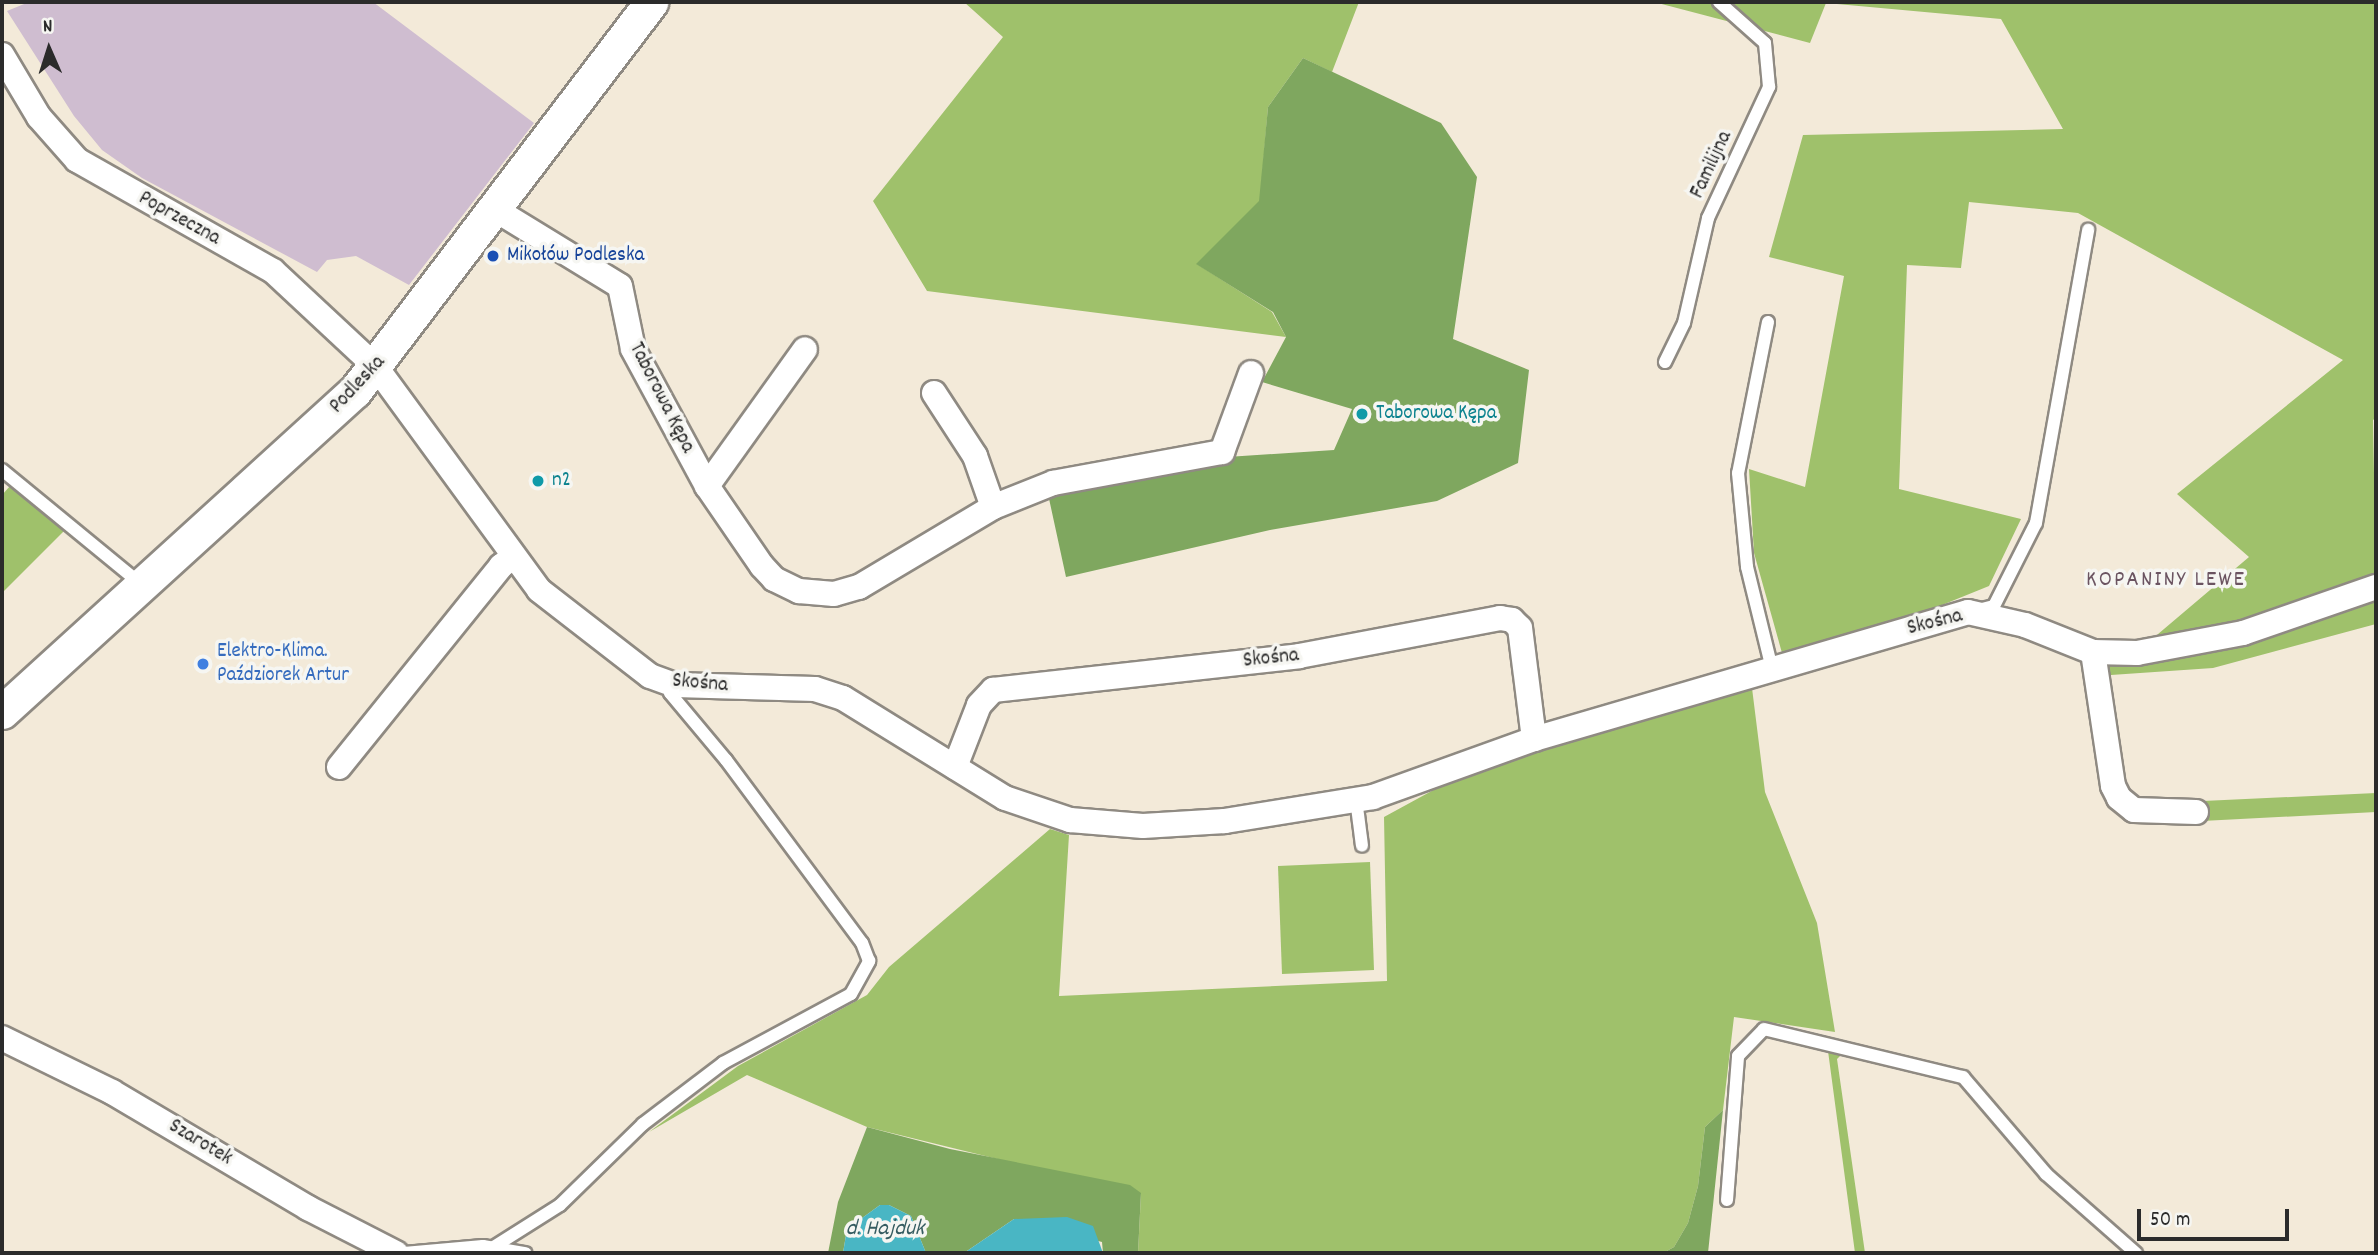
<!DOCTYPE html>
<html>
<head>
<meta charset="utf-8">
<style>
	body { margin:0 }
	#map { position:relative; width:2378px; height:1255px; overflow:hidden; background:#f3ead9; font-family:Dekko,sans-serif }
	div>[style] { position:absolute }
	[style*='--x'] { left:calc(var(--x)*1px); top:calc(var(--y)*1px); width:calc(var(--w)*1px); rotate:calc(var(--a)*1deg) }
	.industrial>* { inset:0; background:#cfbdd0 }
	.green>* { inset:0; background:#9fc16b }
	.forest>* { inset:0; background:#7fa75f }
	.water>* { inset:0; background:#49b6c4 }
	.roads { filter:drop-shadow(2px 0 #8f8a82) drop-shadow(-2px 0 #8f8a82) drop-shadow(0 2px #8f8a82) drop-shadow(0 -2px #8f8a82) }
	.lane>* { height:12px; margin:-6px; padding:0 6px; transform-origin:6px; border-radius:6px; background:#fff }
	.street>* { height:24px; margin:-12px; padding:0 12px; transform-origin:12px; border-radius:12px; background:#fff }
	.secondary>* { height:33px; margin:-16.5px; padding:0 16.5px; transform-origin:16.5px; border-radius:16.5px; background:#fff }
	.dots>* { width:19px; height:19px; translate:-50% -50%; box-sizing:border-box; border:4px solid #f6f6f2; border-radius:50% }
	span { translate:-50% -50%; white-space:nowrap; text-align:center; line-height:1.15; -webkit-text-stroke:7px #f6f6f2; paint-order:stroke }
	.street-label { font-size:21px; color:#2b2b2b }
	.transit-label { font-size:21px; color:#164399 }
	.left { translate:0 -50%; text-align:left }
	.culture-label { font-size:21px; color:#0d838f }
	.shop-label { font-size:21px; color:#366cbe }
	.neighbourhood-label { font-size:23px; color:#6b5461; letter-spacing:2px }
	.water-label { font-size:23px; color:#365c61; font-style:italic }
	.frame { position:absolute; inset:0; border:4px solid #2b2b2b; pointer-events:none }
	.north { position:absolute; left:14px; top:14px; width:70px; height:70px; -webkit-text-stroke:5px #f6f6f2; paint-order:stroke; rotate:357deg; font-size:19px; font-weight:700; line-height:28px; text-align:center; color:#2b2b2b }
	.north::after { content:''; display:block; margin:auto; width:24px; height:32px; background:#2b2b2b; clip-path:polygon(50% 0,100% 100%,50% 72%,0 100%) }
	.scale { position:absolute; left:2137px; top:1209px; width:152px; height:32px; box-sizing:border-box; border:4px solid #2b2b2b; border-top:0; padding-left:9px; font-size:21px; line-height:24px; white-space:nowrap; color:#2b2b2b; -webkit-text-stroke:5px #f6f6f2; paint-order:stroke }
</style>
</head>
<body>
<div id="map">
	<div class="industrial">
		<div style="clip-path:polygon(29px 2px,373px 2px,534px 123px,409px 285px,356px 256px,327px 260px,317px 272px,142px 178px,102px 150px,74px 116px,7px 11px)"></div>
	</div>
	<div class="green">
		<div style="clip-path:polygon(964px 2px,1359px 2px,1332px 72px,1303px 58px,1268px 107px,1260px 201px,1197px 264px,1272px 312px,1286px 337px,927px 291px,873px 201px,1003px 37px)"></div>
		<div style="clip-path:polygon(1654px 2px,2376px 2px,2376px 418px,2373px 420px,2376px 581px,2234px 628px,2151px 640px,2249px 557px,2177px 494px,2343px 360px,2078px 213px,1969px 202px,1961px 268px,1907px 265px,1899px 489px,2021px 519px,1989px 586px,1910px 618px,1782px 653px,1754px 553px,1749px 469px,1805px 487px,1844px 276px,1769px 257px,1803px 135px,2063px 129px,2001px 19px,1826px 3px,1810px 43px)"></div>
		<div style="clip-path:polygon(10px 486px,64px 531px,2px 593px,2px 495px)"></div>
		<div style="clip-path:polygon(2376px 596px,2376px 624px,2213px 668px,2111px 675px,2109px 686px,2105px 662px)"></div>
		<div style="clip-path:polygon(1752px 688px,1765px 792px,1817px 923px,1835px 1032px,1734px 1017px,1723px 1110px,1705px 1127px,1698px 1186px,1688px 1223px,1674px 1247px,1663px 1253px,1138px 1253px,1141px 1194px,867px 1127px,747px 1075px,649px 1132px,738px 1066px,867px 995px,889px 967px,1050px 829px,1069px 835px,1059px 996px,1387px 981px,1384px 817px,1439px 787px,1583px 731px)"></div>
		<div style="clip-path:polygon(2376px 793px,2376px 812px,2202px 821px,2203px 801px)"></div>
		<div style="clip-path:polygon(1370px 862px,1374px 970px,1282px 974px,1278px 866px)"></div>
		<div style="clip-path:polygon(1828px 1051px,1842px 1054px,1837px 1059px,1865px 1253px,1855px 1253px)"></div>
	</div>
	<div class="forest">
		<div style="clip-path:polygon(1303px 58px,1441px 123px,1477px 177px,1453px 339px,1529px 370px,1518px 463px,1437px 501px,1270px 530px,1066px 577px,1048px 494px,1227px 457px,1334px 450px,1352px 409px,1262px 382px,1286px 337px,1273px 312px,1196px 264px,1259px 201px,1268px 107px)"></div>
		<div style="clip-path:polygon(1723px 1110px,1708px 1253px,1663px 1253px,1674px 1247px,1688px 1223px,1698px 1186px,1705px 1127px)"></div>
		<div style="clip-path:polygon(867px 1127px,950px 1149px,1130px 1185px,1141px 1193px,1138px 1253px,1103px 1253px,1102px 1242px,1014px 1219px,964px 1253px,926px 1253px,911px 1216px,889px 1205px,880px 1205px,847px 1229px,843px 1253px,828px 1253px,838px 1202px)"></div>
	</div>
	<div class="water">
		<div style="clip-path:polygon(880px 1205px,889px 1205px,911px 1216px,926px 1253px,843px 1253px,847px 1229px)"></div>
		<div style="clip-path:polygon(1067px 1217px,1093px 1226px,1103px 1253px,964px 1253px,1014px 1219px)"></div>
	</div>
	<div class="roads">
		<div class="lane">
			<div style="--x:1768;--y:322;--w:154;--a:101.2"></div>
			<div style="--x:1738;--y:473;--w:94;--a:84.5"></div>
			<div style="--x:1747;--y:567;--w:105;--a:76.2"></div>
			<div style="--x:1665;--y:362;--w:43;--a:-64"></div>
			<div style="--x:1684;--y:323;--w:108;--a:-77.1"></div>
			<div style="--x:1708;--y:218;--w:145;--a:-65"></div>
			<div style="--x:1769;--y:87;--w:44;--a:-95.2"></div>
			<div style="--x:1765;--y:43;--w:62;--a:-138.3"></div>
			<div style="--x:2;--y:470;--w:181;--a:39.4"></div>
			<div style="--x:1978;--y:610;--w:16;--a:-14"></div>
			<div style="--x:1994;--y:606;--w:93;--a:-63.2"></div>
			<div style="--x:2036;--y:523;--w:298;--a:-79.9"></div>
			<div style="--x:1356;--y:799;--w:47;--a:82.7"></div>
			<div style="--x:1727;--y:1200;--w:144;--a:-85.6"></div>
			<div style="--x:1738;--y:1056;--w:37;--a:-46"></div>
			<div style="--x:1764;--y:1029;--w:205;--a:13.6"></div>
			<div style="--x:1963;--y:1077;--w:128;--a:49.4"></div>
			<div style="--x:2046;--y:1174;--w:120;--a:41.3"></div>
			<div style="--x:492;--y:1248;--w:80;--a:-32.3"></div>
			<div style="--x:560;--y:1205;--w:116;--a:-44.3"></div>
			<div style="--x:643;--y:1124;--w:101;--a:-37.3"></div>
			<div style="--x:723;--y:1063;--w:145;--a:-28.3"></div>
			<div style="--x:851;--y:994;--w:38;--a:-61"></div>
			<div style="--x:869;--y:961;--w:19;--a:-111"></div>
			<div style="--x:862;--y:943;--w:228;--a:-126.6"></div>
			<div style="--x:726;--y:760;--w:87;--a:-129.9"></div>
			<div style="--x:670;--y:693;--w:9;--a:-58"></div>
			<div style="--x:404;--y:1253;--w:79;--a:-5.1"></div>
			<div style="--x:483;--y:1246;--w:43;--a:9.5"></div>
		</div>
		<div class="street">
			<div style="--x:2;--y:55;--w:72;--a:59.2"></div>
			<div style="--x:39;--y:117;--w:57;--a:48.5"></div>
			<div style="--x:77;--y:160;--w:225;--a:29.5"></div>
			<div style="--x:273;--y:271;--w:141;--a:43"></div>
			<div style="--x:376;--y:367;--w:276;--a:53.8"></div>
			<div style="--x:539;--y:590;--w:140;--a:37.8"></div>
			<div style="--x:650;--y:676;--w:27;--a:20"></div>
			<div style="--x:675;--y:685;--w:140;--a:1.6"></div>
			<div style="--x:815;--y:689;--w:29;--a:18"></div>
			<div style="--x:843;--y:698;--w:190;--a:31.7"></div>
			<div style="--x:1005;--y:798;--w:69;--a:18.7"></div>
			<div style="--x:1070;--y:820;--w:73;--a:4.7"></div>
			<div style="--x:1143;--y:826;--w:82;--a:-3.5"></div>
			<div style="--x:1225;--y:821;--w:150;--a:-9.2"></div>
			<div style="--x:1373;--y:797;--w:171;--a:-19.8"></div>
			<div style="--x:1534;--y:739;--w:452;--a:-16.3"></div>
			<div style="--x:1968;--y:612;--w:58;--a:12.8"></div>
			<div style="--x:2025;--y:625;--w:73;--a:21.7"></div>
			<div style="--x:2093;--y:652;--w:44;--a:1.3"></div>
			<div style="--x:2137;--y:653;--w:108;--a:-10.7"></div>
			<div style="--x:2243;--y:633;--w:141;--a:-19.1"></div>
			<div style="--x:496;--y:210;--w:145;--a:31.5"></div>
			<div style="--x:620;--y:286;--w:64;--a:78.3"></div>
			<div style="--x:633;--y:349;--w:156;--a:61.6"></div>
			<div style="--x:707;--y:486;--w:97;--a:55.5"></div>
			<div style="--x:762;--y:566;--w:18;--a:47"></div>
			<div style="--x:774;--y:579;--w:28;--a:26"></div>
			<div style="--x:799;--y:591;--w:35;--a:5"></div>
			<div style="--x:834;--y:594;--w:26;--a:-16"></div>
			<div style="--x:859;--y:587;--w:156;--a:-30.8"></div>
			<div style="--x:993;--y:507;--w:65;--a:-21.8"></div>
			<div style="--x:1053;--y:483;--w:172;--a:-10.4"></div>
			<div style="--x:1222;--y:452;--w:84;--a:-69.8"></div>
			<div style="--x:934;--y:393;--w:75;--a:56.9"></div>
			<div style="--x:975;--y:456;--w:54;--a:70.6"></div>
			<div style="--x:707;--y:486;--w:168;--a:-54.4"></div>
			<div style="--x:2093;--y:652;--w:135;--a:81.5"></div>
			<div style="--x:2113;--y:786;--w:13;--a:63"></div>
			<div style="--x:2119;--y:798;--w:19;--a:39"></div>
			<div style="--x:2134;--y:810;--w:62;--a:1.8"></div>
			<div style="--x:339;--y:767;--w:258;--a:-51.1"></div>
			<div style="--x:501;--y:566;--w:15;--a:-37"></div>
			<div style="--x:955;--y:767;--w:66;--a:-68.8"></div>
			<div style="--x:979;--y:705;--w:21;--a:-47"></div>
			<div style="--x:993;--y:690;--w:308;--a:-6.3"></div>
			<div style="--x:1299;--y:656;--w:205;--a:-10.7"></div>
			<div style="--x:1500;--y:618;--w:12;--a:9"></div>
			<div style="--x:1512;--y:620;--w:11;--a:45"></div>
			<div style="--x:1520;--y:628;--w:112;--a:82.8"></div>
			<div style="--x:2;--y:1038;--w:123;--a:26.1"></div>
			<div style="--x:112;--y:1092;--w:228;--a:30.6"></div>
			<div style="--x:308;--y:1208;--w:99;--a:27.1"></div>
		</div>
		<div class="secondary">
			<div style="--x:2;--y:712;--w:477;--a:-42.3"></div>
			<div style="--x:355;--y:391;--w:489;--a:-52.7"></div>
		</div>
	</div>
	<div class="dots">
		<div style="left:493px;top:256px;background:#1a4fb4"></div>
		<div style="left:1362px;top:414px;background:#0f9aa8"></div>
		<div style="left:538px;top:481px;background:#0f9aa8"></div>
		<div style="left:203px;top:664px;background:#3f7fe0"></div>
	</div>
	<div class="street-label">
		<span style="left:1712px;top:165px;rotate:-65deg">Familijna</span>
		<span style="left:179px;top:219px;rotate:29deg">Poprzeczna</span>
		<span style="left:358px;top:385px;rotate:-47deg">Podleska</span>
		<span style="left:661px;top:398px;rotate:63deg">Taborowa Kępa</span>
		<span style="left:1935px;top:623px;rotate:-14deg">Skośna</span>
		<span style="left:1271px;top:659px;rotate:-6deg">Skośna</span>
		<span style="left:700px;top:684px;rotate:5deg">Skośna</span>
		<span style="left:200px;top:1143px;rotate:31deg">Szarotek</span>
	</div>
	<div class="transit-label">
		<span class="left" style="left:507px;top:256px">Mikołów Podleska</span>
	</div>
	<div class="culture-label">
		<span class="left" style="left:1376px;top:414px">Taborowa Kępa</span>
		<span class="left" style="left:552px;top:481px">n2</span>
	</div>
	<div class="shop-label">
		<span class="left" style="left:217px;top:664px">Elektro-Klima.<br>Paździorek Artur</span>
	</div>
	<div class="neighbourhood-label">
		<span style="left:2166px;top:581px">KOPANINY LEWE</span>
	</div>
	<div class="water-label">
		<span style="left:885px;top:1230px">d. Hajduk</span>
	</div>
	<div class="frame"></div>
	<div class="north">N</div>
	<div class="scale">50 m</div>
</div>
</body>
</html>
